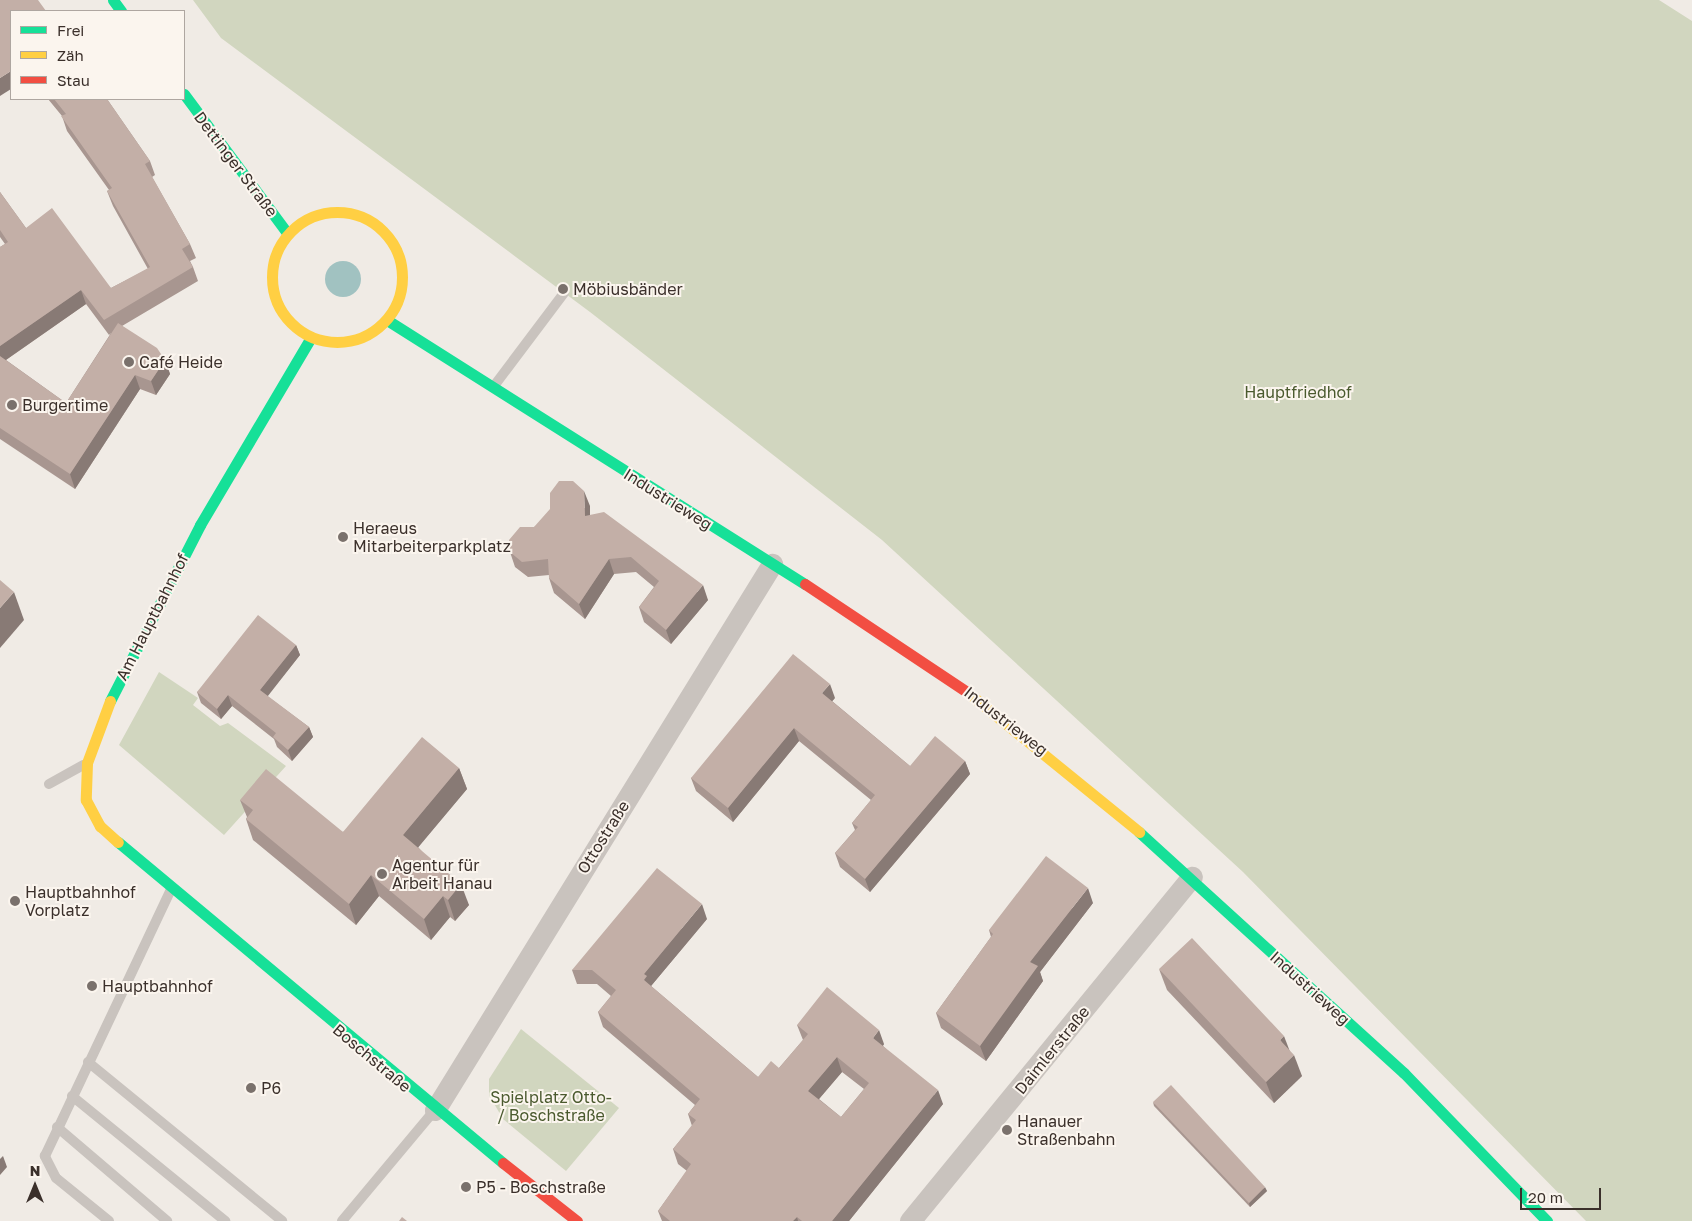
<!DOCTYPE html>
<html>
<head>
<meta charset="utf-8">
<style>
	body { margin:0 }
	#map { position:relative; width:1692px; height:1221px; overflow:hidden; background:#f0ebe5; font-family:"Golos Text",sans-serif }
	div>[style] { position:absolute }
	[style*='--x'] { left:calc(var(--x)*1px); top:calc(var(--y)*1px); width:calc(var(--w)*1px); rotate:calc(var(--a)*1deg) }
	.green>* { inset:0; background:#d1d6bf }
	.water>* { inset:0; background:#a1c2c1 }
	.round { border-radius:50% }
	.lane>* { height:10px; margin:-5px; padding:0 5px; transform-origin:5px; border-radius:5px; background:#c9c3be }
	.street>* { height:21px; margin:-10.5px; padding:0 10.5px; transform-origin:10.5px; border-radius:10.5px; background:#c9c3be }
	.fast>* { height:11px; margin:-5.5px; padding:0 5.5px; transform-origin:5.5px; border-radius:5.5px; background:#16e098 }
	.slow>* { height:11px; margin:-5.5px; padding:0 5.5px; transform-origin:5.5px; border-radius:5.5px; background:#ffcf43 }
	.slow>.ring { margin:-5.5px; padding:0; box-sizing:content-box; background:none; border:11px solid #ffcf43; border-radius:50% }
	.jam>* { height:11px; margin:-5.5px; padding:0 5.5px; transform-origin:5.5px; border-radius:5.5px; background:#f24e42 }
	.wall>* { inset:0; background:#a89690 }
	.shaded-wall>* { inset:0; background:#887a75 }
	.building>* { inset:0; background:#c3afa7 }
	.dots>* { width:14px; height:14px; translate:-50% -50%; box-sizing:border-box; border:2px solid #fbf5ee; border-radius:50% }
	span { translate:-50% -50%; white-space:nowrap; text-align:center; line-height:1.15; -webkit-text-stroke:4px #fbf5ee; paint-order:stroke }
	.street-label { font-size:16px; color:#3b302b }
	.poi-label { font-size:16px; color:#3b302b }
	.left { translate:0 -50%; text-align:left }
	.park-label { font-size:16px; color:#4a5a2e }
	.legend { position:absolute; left:10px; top:10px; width:175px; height:90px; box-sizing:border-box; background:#fbf5ee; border:1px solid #aea6a0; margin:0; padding:6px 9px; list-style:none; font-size:15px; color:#3b302b }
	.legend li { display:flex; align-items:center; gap:10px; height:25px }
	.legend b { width:25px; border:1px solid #aea6a0 }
	.north { position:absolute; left:10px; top:1161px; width:50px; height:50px; -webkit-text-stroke:4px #fbf5ee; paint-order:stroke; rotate:0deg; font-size:14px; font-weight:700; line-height:20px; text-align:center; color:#3b302b }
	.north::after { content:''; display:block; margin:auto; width:18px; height:22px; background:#3b302b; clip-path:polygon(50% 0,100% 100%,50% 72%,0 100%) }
	.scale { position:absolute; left:1520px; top:1188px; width:81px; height:22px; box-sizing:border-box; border:2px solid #3b302b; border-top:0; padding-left:6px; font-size:15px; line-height:18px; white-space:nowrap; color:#3b302b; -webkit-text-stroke:4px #fbf5ee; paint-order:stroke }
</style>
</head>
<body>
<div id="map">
	<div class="green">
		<div style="clip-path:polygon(193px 0,1659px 0,1692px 21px,1692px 1221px,1586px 1221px,1243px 872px,882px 540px,590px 312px,221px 38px)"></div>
		<div style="clip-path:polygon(159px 672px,198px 698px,193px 705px,220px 726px,228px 723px,286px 766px,224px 835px,119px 745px)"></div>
		<div style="clip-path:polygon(521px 1029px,619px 1108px,566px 1171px,503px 1119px,489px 1095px,489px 1079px)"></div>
	</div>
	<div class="water">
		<div class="round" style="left:325px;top:261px;width:36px;height:36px"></div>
	</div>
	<div class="lane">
		<div style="--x:494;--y:386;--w:116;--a:-53"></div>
		<div style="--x:49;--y:784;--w:39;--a:-29"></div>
		<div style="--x:88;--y:1062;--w:251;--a:39.3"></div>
		<div style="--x:72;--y:1096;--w:198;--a:39.2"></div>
		<div style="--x:57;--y:1127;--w:145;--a:40.5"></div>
		<div style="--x:109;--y:1221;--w:68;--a:-140.9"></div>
		<div style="--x:56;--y:1178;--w:25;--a:-117"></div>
		<div style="--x:45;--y:1156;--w:294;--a:-64.7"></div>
		<div style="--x:342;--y:1221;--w:143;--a:-50.1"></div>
	</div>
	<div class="street">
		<div style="--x:435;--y:1110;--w:642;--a:-58.32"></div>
		<div style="--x:910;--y:1221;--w:445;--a:-50.7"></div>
	</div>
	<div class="fast">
		<div style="--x:113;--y:0;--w:14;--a:54"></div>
		<div style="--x:184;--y:94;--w:174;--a:53.4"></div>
		<div style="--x:387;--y:320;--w:494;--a:32.3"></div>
		<div style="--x:110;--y:701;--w:198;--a:-62.9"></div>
		<div style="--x:200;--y:525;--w:218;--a:-59.4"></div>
		<div style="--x:1139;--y:832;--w:358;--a:42.3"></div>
		<div style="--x:1404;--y:1073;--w:206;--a:46"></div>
		<div style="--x:118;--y:842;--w:501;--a:39.82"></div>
	</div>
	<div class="slow">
		<div class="ring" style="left:272px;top:212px;width:119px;height:119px"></div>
		<div style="--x:967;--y:692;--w:222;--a:39.1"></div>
		<div style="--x:110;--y:701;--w:66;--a:110.4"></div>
		<div style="--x:87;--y:763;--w:37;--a:92"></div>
		<div style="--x:86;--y:800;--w:30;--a:62"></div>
		<div style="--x:100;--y:826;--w:24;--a:42"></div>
	</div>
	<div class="jam">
		<div style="--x:805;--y:584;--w:195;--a:33.7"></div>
		<div style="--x:503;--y:1163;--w:94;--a:38.1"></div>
	</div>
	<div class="wall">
		<div style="clip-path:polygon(evenodd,48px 99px,107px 99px,150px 161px,155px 175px,152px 177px,190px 244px,196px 258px,190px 261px,193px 267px,198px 281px,122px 326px,165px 360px,170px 374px,156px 395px,140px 389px,75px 489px,0 439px,0 247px,5px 244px,0 237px,0 192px,26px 228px,111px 288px,148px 269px,113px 206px,107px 191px,109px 190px,67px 131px,62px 116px,48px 99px,86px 304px,109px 335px,111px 333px,66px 403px,6px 360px,86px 304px)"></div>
		<div style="clip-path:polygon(590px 506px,590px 515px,708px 600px,671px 644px,644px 622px,639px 607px,654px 587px,636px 572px,614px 574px,585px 619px,554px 593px,549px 578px,549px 575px,528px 577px,515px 567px,510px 552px,534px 527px)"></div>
		<div style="clip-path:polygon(296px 645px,300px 655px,267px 696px,309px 727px,313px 737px,292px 761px,277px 747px,274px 739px,232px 706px,221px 719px,201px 703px,197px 692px)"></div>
		<div style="clip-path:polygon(835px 698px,832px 701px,910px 766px,965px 761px,970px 774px,870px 892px,840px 867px,835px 853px,855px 830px,852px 823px,871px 800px,799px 741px,733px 822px,696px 791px,691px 778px)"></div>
		<div style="clip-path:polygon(459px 768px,467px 789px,418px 847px,469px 905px,455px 921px,450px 917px,431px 940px,379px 896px,356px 925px,253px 840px,246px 819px,247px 817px,240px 800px,343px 832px)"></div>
		<div style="clip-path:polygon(1093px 903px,1040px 972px,1043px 981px,986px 1061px,941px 1028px,936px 1013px,991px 937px,989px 930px)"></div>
		<div style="clip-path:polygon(evenodd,707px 919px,651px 986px,758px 1077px,779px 1068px,803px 1040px,797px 1025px,884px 1044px,883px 1046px,943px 1104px,849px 1221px,662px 1221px,658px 1211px,687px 1171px,678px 1164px,673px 1149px,692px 1126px,688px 1114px,695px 1105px,603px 1027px,598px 1012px,611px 996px,597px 984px,577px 984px,572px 970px,707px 919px,842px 1072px,864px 1089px,841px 1117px,819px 1099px,842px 1072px)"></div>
		<div style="clip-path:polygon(1159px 969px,1302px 1076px,1274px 1103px,1167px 990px)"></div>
		<div style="clip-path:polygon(1153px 1102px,1267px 1191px,1250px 1207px,1154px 1106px)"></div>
	</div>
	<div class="shaded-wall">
		<div style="clip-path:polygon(11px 71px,11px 89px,0 96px,0 78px)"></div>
		<div style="clip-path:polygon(81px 290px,86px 304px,0 364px,0 346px)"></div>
		<div style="clip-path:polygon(165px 360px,170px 374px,156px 395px,151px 381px)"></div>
		<div style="clip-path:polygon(135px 375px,140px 389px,75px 489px,70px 474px)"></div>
		<div style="clip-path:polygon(584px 491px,590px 506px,590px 531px,585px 516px)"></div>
		<div style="clip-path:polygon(609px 559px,614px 574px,585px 619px,579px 604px)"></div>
		<div style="clip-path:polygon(703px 585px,708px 600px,671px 644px,666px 630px)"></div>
		<div style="clip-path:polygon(14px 592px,24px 620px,0 648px,0 608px)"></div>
		<div style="clip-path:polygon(296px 645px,300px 655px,264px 701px,260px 690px)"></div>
		<div style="clip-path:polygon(830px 684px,835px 698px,827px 707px,822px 693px)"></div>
		<div style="clip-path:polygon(228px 695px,232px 706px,221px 719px,217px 709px)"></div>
		<div style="clip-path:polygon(309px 727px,313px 737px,292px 761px,288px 750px)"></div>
		<div style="clip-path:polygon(794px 728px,799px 741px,733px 822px,728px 808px)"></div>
		<div style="clip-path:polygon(965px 761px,970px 774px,870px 892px,865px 879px)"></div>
		<div style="clip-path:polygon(459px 768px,467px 789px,411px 856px,403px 835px)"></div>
		<div style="clip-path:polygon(371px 875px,379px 896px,356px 925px,349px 904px)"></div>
		<div style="clip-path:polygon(461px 884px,469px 905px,455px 921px,448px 900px)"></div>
		<div style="clip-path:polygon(1088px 888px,1093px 903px,1040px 972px,1043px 981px,986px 1061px,980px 1046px,1030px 962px)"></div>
		<div style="clip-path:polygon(443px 896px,450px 917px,431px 940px,424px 919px)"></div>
		<div style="clip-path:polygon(702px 904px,707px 919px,651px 986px,653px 991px,644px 980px,644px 974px)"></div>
		<div style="clip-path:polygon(879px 1030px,884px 1044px,878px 1052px,873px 1038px)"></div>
		<div style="clip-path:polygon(1284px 1036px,1292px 1057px,1280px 1040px)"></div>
		<div style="clip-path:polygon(1294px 1055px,1302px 1076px,1274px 1103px,1266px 1082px)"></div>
		<div style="clip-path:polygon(837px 1057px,842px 1072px,813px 1106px,808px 1091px)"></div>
		<div style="clip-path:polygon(938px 1090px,943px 1104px,849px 1221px,832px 1221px)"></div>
		<div style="clip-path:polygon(3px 1156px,7px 1167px,0 1175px,0 1159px)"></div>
		<div style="clip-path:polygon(1265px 1187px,1267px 1191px,1250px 1207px,1249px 1203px)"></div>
		<div style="clip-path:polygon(797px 1217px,798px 1221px,793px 1221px)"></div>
	</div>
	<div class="building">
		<div style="clip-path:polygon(0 0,38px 0,46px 11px,11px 11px,11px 71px,0 78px)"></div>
		<div style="clip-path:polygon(54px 99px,107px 99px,150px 161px,145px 164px,190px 244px,182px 249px,193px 267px,104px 320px,81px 290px,0 346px,0 247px,8px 242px,0 230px,0 192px,26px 228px,52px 208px,111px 288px,150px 267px,107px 191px,112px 188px,61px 116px,66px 114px)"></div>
		<div style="clip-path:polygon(118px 323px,157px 348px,165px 360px,151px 381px,135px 375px,70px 474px,0 428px,0 356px,66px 403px)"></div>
		<div style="clip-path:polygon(559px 481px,573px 481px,584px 491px,585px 516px,604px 512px,703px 585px,666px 630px,639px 607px,659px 581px,631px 557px,609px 559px,579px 604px,549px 578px,548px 559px,522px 562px,510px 552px,509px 540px,520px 527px,534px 527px,550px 509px,550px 493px)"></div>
		<div style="clip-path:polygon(0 580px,14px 592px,0 608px)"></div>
		<div style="clip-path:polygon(258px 615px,296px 645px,260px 690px,309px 727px,288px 750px,273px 737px,276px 733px,228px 695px,217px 709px,197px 692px)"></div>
		<div style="clip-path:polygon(793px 654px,830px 684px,822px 693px,910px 766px,935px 736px,965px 761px,865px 879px,835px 853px,858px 827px,852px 823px,875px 795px,794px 728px,728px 808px,691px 778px)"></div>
		<div style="clip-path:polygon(422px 737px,459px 768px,403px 835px,461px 884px,448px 900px,443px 896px,424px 919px,371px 875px,349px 904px,246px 819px,253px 810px,240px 800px,266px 769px,343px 832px)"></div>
		<div style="clip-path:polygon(1046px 856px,1088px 888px,1030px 962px,1038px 966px,980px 1046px,936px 1013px,993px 934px,989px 930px)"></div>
		<div style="clip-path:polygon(evenodd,657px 868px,702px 904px,644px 974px,647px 976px,644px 980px,758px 1077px,771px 1061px,779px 1068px,808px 1034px,797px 1025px,827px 987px,879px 1030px,873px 1038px,938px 1090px,832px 1221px,802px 1221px,797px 1217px,793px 1221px,670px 1221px,658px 1211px,691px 1164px,673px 1149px,696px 1120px,688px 1114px,700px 1099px,598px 1012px,616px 990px,592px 970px,572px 970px,657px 868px,837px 1057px,869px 1083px,841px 1117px,808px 1091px,837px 1057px)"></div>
		<div style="clip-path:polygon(1192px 938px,1284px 1036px,1280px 1040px,1294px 1055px,1266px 1082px,1159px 969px)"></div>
		<div style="clip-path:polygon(1171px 1085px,1265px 1187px,1249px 1203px,1153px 1102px)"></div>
		<div style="clip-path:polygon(402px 1217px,407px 1221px,399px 1221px)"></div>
	</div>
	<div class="dots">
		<div style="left:563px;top:289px;background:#7a716c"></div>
		<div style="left:129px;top:362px;background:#7a716c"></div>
		<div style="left:12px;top:405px;background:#7a716c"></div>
		<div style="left:343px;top:537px;background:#7a716c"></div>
		<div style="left:382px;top:874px;background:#7a716c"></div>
		<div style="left:15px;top:901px;background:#7a716c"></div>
		<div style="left:92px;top:986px;background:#7a716c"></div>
		<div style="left:251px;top:1088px;background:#7a716c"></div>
		<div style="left:1007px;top:1130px;background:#7a716c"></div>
		<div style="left:466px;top:1187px;background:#7a716c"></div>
	</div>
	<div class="street-label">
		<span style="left:236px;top:164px;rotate:53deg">Dettinger Straße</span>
		<span style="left:668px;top:499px;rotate:32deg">Industrieweg</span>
		<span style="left:152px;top:617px;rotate:-63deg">Am Hauptbahnhof</span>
		<span style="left:1006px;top:721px;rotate:38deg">Industrieweg</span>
		<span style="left:603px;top:837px;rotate:-58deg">Ottostraße</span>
		<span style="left:1310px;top:988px;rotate:42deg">Industrieweg</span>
		<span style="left:1052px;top:1050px;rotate:-51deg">Daimlerstraße</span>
		<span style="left:372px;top:1058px;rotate:40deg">Boschstraße</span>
	</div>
	<div class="poi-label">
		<span class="left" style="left:573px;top:289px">Möbiusbänder</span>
		<span class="left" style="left:139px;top:362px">Café Heide</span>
		<span class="left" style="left:22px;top:405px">Burgertime</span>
		<span class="left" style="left:353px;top:537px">Heraeus<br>Mitarbeiterparkplatz</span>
		<span class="left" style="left:392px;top:874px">Agentur für<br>Arbeit Hanau</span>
		<span class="left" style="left:25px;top:901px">Hauptbahnhof<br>Vorplatz</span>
		<span class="left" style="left:102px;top:986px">Hauptbahnhof</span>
		<span class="left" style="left:261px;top:1088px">P6</span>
		<span class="left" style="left:1017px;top:1130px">Hanauer<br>Straßenbahn</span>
		<span class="left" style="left:476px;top:1187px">P5 - Boschstraße</span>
	</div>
	<div class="park-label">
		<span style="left:1298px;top:392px">Hauptfriedhof</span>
		<span style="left:551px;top:1106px">Spielplatz Otto-<br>/ Boschstraße</span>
	</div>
	<ul class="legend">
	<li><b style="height:6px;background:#16e098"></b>Frei</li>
	<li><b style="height:6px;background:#ffcf43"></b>Zäh</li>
	<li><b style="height:6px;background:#f24e42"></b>Stau</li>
	</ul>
	<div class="north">N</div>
	<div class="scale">20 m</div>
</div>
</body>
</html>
